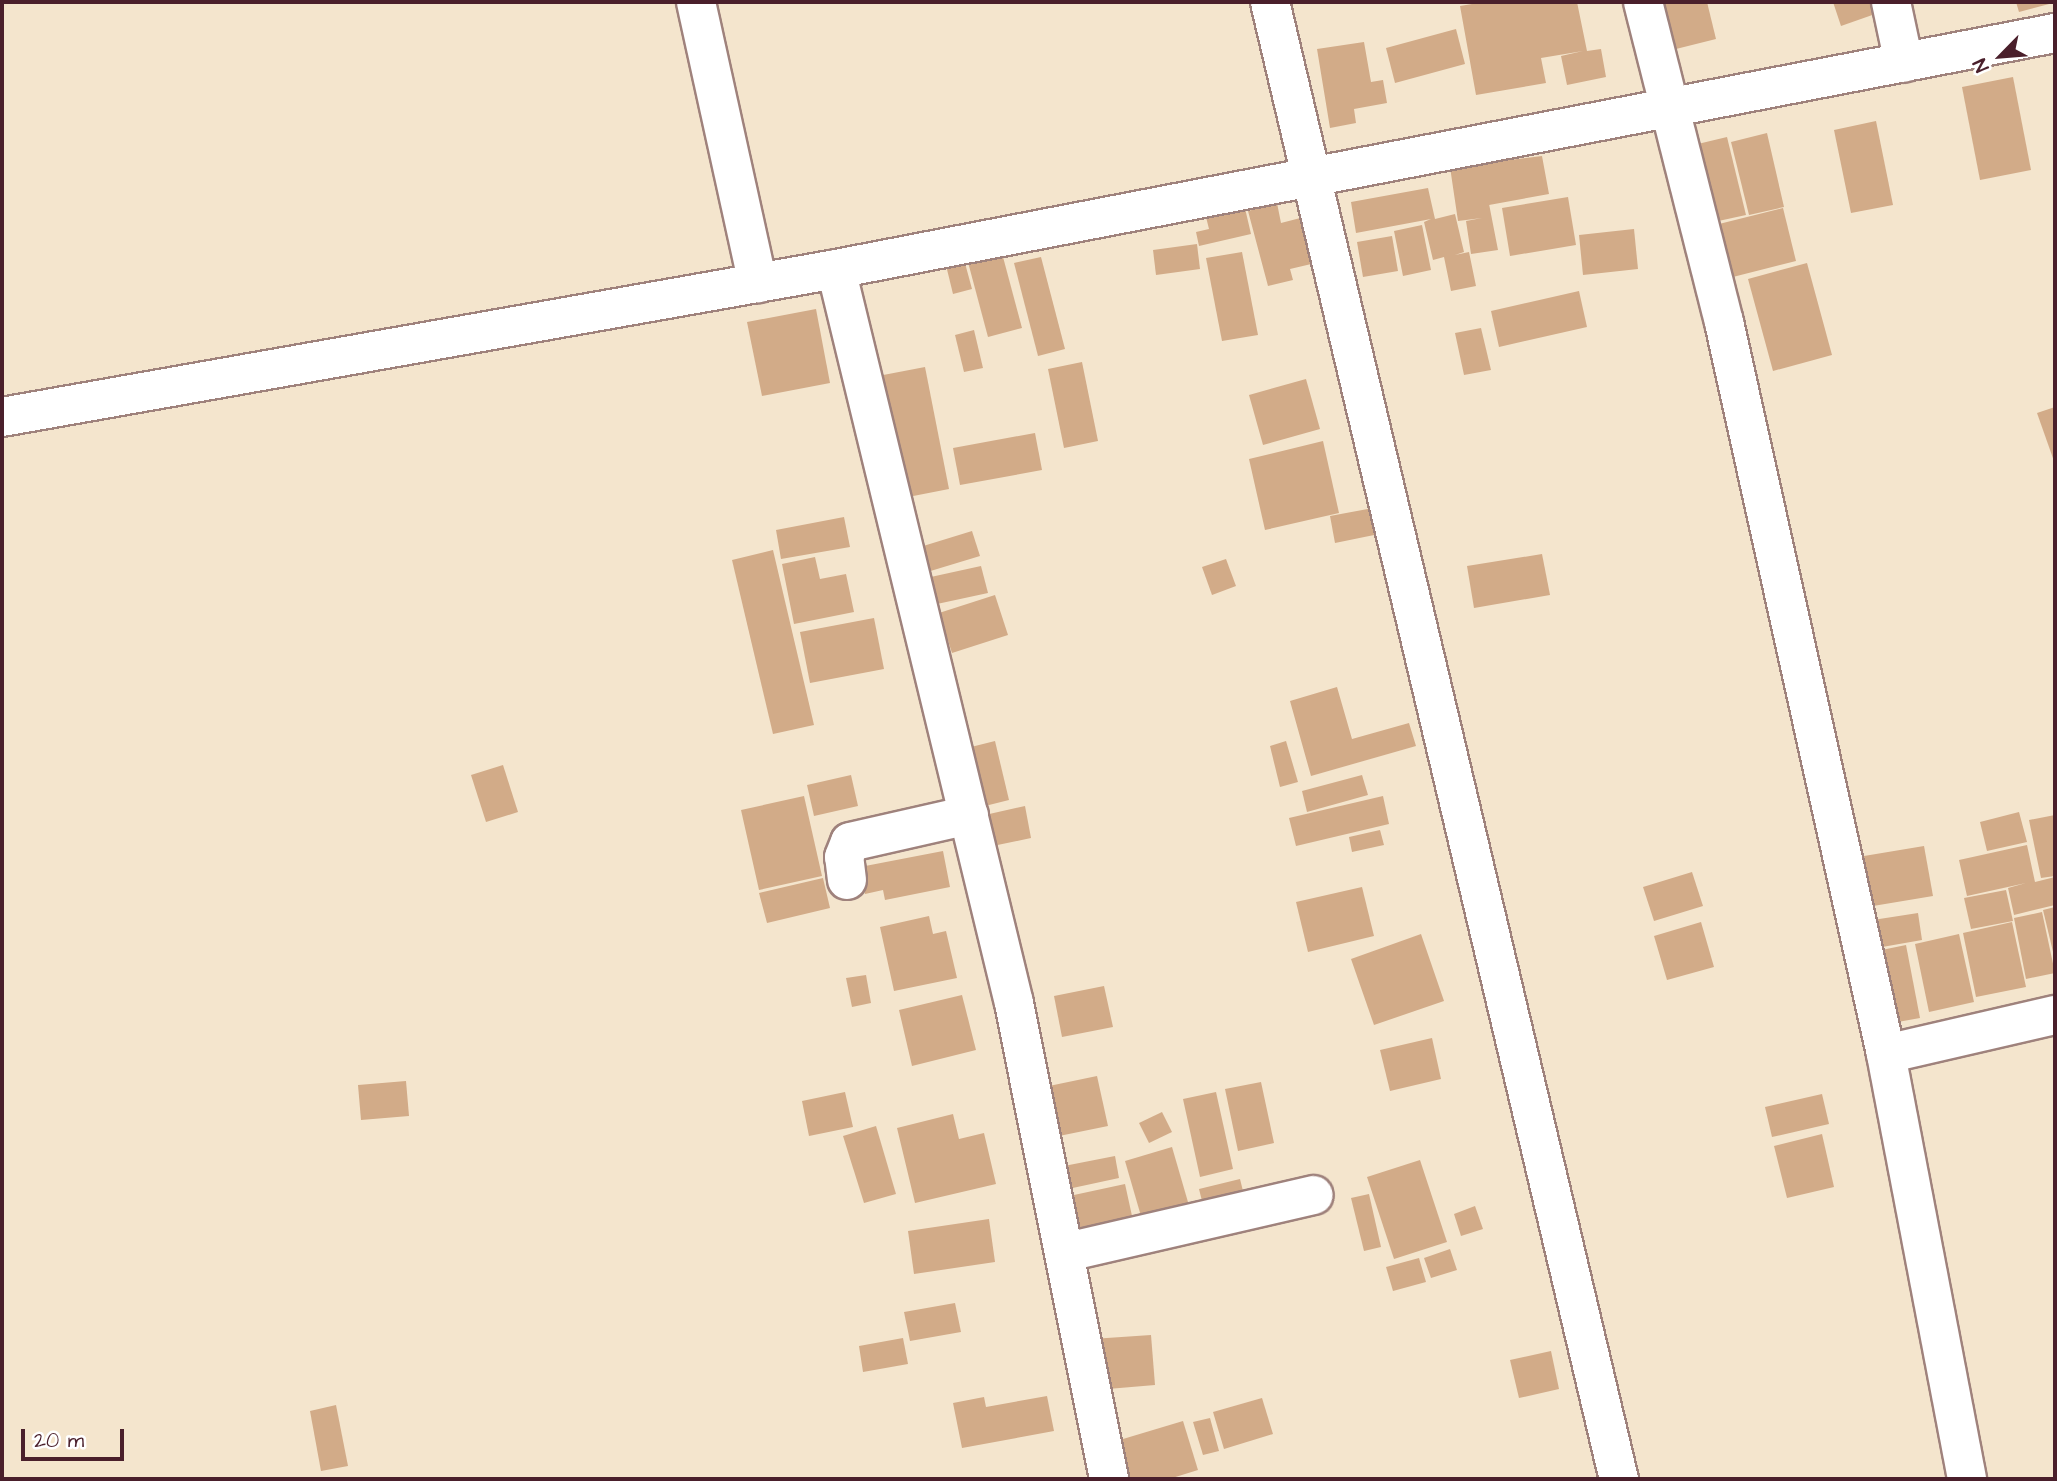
<!DOCTYPE html>
<html>
<head>
<meta charset="utf-8">
<style>
	body { margin:0 }
	#map { position:relative; width:2057px; height:1481px; overflow:hidden; background:#f4e5cd; font-family:"Architects Daughter",sans-serif }
	div>[style] { position:absolute }
	[style*='--x'] { left:calc(var(--x)*1px); top:calc(var(--y)*1px); width:calc(var(--w)*1px); rotate:calc(var(--a)*1deg) }
	.building>* { inset:0; background:#d2ab88 }
	.roads { filter:drop-shadow(2px 0 #9f827c) drop-shadow(-2px 0 #9f827c) drop-shadow(0 2px #9f827c) drop-shadow(0 -2px #9f827c) }
	.minor>* { height:38px; margin:-19px; padding:0 19px; transform-origin:19px; border-radius:19px; background:#fff }
	span { translate:-50% -50%; white-space:nowrap; text-align:center; line-height:1.15; -webkit-text-stroke:5px #fff; paint-order:stroke }
	.frame { position:absolute; inset:0; border:4px solid #4a1f2b; pointer-events:none }
	.north { position:absolute; left:1966px; top:21px; width:70px; height:70px; -webkit-text-stroke:5px #fff; paint-order:stroke; rotate:245deg; font-size:19px; font-weight:700; line-height:28px; text-align:center; color:#4a1f2b }
	.north::after { content:''; display:block; margin:auto; width:24px; height:32px; background:#4a1f2b; clip-path:polygon(50% 0,100% 100%,50% 72%,0 100%) }
	.scale { position:absolute; left:21px; top:1429px; width:103px; height:32px; box-sizing:border-box; border:4px solid #4a1f2b; border-top:0; padding-left:9px; font-size:21px; line-height:24px; white-space:nowrap; color:#4a1f2b; -webkit-text-stroke:5px #fff; paint-order:stroke }
</style>
</head>
<body>
<div id="map">
	<div class="building">
		<div style="clip-path:polygon(1484px 2px,1577px 2px,1587px 51px,1601px 49px,1606px 77px,1567px 85px,1561px 56px,1583px 51px,1541px 58px,1546px 83px,1476px 95px,1460px 6px)"></div>
		<div style="clip-path:polygon(1661px 2px,1707px 2px,1716px 39px,1672px 50px)"></div>
		<div style="clip-path:polygon(1833px 2px,1875px 2px,1878px 13px,1841px 26px)"></div>
		<div style="clip-path:polygon(2016px 2px,2053px 2px,2053px 3px,2019px 12px)"></div>
		<div style="clip-path:polygon(1456px 29px,1465px 64px,1395px 83px,1386px 48px)"></div>
		<div style="clip-path:polygon(1364px 42px,1371px 82px,1383px 80px,1387px 103px,1354px 109px,1356px 123px,1330px 128px,1317px 49px)"></div>
		<div style="clip-path:polygon(2013px 77px,2031px 170px,1980px 180px,1962px 87px)"></div>
		<div style="clip-path:polygon(1876px 121px,1893px 205px,1851px 213px,1834px 130px)"></div>
		<div style="clip-path:polygon(1767px 133px,1784px 207px,1749px 215px,1731px 142px)"></div>
		<div style="clip-path:polygon(1727px 137px,1746px 215px,1700px 225px,1681px 148px)"></div>
		<div style="clip-path:polygon(1542px 156px,1549px 194px,1489px 205px,1483px 173px,1498px 250px,1471px 254px,1466px 221px,1482px 218px,1458px 221px,1450px 167px)"></div>
		<div style="clip-path:polygon(1428px 188px,1435px 219px,1455px 214px,1464px 252px,1455px 255px,1469px 252px,1476px 286px,1451px 291px,1444px 257px,1433px 260px,1424px 222px,1431px 219px,1356px 233px,1351px 202px)"></div>
		<div style="clip-path:polygon(1568px 197px,1576px 245px,1510px 256px,1502px 208px)"></div>
		<div style="clip-path:polygon(1277px 203px,1281px 223px,1312px 215px,1324px 261px,1290px 269px,1293px 280px,1268px 286px,1248px 211px)"></div>
		<div style="clip-path:polygon(1244px 204px,1251px 234px,1199px 246px,1196px 232px,1209px 229px,1205px 213px)"></div>
		<div style="clip-path:polygon(1783px 208px,1796px 261px,1725px 279px,1711px 226px)"></div>
		<div style="clip-path:polygon(1422px 225px,1431px 270px,1403px 276px,1394px 231px)"></div>
		<div style="clip-path:polygon(1634px 229px,1638px 269px,1583px 275px,1579px 235px)"></div>
		<div style="clip-path:polygon(1392px 236px,1398px 271px,1363px 277px,1357px 242px)"></div>
		<div style="clip-path:polygon(999px 242px,1022px 328px,988px 337px,965px 251px)"></div>
		<div style="clip-path:polygon(1197px 244px,1200px 269px,1156px 275px,1153px 250px)"></div>
		<div style="clip-path:polygon(962px 252px,972px 289px,953px 294px,944px 257px)"></div>
		<div style="clip-path:polygon(1242px 252px,1258px 335px,1222px 341px,1206px 258px)"></div>
		<div style="clip-path:polygon(1041px 257px,1065px 349px,1038px 356px,1014px 263px)"></div>
		<div style="clip-path:polygon(1807px 263px,1832px 355px,1773px 371px,1748px 279px)"></div>
		<div style="clip-path:polygon(1579px 291px,1587px 327px,1499px 347px,1491px 311px)"></div>
		<div style="clip-path:polygon(816px 309px,830px 383px,762px 396px,747px 322px)"></div>
		<div style="clip-path:polygon(1481px 328px,1491px 370px,1464px 375px,1455px 333px)"></div>
		<div style="clip-path:polygon(974px 330px,983px 368px,964px 372px,955px 335px)"></div>
		<div style="clip-path:polygon(1082px 362px,1098px 441px,1064px 448px,1048px 369px)"></div>
		<div style="clip-path:polygon(925px 367px,949px 489px,903px 498px,878px 376px)"></div>
		<div style="clip-path:polygon(1306px 379px,1320px 429px,1263px 445px,1249px 395px)"></div>
		<div style="clip-path:polygon(2055px 407px,2055px 464px,2037px 413px)"></div>
		<div style="clip-path:polygon(1035px 433px,1042px 470px,960px 485px,953px 448px)"></div>
		<div style="clip-path:polygon(1323px 441px,1339px 513px,1265px 530px,1249px 459px)"></div>
		<div style="clip-path:polygon(1373px 508px,1379px 534px,1335px 543px,1330px 516px)"></div>
		<div style="clip-path:polygon(844px 517px,850px 547px,781px 559px,776px 530px)"></div>
		<div style="clip-path:polygon(972px 531px,980px 556px,914px 576px,907px 551px)"></div>
		<div style="clip-path:polygon(773px 550px,814px 725px,773px 734px,732px 560px)"></div>
		<div style="clip-path:polygon(1542px 554px,1550px 595px,1474px 608px,1467px 566px)"></div>
		<div style="clip-path:polygon(815px 557px,820px 579px,846px 574px,854px 612px,794px 624px,782px 564px)"></div>
		<div style="clip-path:polygon(1226px 559px,1236px 586px,1212px 595px,1202px 567px)"></div>
		<div style="clip-path:polygon(981px 566px,988px 593px,923px 607px,917px 580px)"></div>
		<div style="clip-path:polygon(995px 595px,1008px 635px,952px 653px,939px 613px)"></div>
		<div style="clip-path:polygon(874px 618px,884px 669px,810px 683px,800px 632px)"></div>
		<div style="clip-path:polygon(1337px 687px,1352px 739px,1409px 723px,1416px 746px,1311px 776px,1290px 701px)"></div>
		<div style="clip-path:polygon(995px 741px,1009px 800px,969px 810px,955px 751px)"></div>
		<div style="clip-path:polygon(1286px 741px,1298px 782px,1280px 787px,1270px 746px)"></div>
		<div style="clip-path:polygon(503px 765px,518px 812px,486px 822px,471px 775px)"></div>
		<div style="clip-path:polygon(851px 775px,858px 806px,814px 816px,807px 785px)"></div>
		<div style="clip-path:polygon(1362px 775px,1368px 795px,1307px 812px,1302px 791px)"></div>
		<div style="clip-path:polygon(804px 796px,822px 876px,759px 890px,741px 810px)"></div>
		<div style="clip-path:polygon(1383px 796px,1389px 824px,1296px 846px,1289px 818px)"></div>
		<div style="clip-path:polygon(1025px 806px,1031px 838px,983px 848px,976px 817px)"></div>
		<div style="clip-path:polygon(2019px 812px,2027px 842px,1987px 851px,1980px 822px)"></div>
		<div style="clip-path:polygon(2055px 815px,2055px 876px,2041px 878px,2029px 820px)"></div>
		<div style="clip-path:polygon(1380px 830px,1384px 845px,1352px 852px,1349px 837px)"></div>
		<div style="clip-path:polygon(2027px 845px,2035px 882px,2055px 877px,2055px 905px,2014px 915px,2008px 888px,2026px 883px,1967px 896px,1959px 860px)"></div>
		<div style="clip-path:polygon(1924px 846px,1933px 896px,1867px 907px,1858px 857px)"></div>
		<div style="clip-path:polygon(943px 851px,950px 887px,885px 900px,883px 890px,865px 894px,860px 867px)"></div>
		<div style="clip-path:polygon(1692px 872px,1703px 906px,1654px 921px,1643px 887px)"></div>
		<div style="clip-path:polygon(823px 878px,830px 908px,767px 923px,759px 893px)"></div>
		<div style="clip-path:polygon(1362px 887px,1374px 936px,1308px 952px,1296px 902px)"></div>
		<div style="clip-path:polygon(2006px 890px,2013px 921px,1971px 929px,1964px 898px)"></div>
		<div style="clip-path:polygon(2055px 907px,2055px 955px,2054px 956px,2043px 910px)"></div>
		<div style="clip-path:polygon(2042px 912px,2055px 973px,2026px 979px,2014px 918px)"></div>
		<div style="clip-path:polygon(1918px 913px,1922px 940px,1865px 950px,1860px 922px)"></div>
		<div style="clip-path:polygon(929px 916px,933px 934px,946px 931px,957px 978px,894px 991px,880px 927px)"></div>
		<div style="clip-path:polygon(1701px 922px,1714px 967px,1667px 980px,1654px 936px)"></div>
		<div style="clip-path:polygon(2012px 922px,2026px 987px,1976px 997px,1963px 933px)"></div>
		<div style="clip-path:polygon(1421px 934px,1444px 1001px,1374px 1025px,1351px 959px)"></div>
		<div style="clip-path:polygon(1959px 934px,1974px 1002px,1929px 1012px,1915px 944px)"></div>
		<div style="clip-path:polygon(1906px 945px,1920px 1018px,1881px 1025px,1867px 953px)"></div>
		<div style="clip-path:polygon(866px 975px,871px 1003px,852px 1007px,846px 978px)"></div>
		<div style="clip-path:polygon(1104px 986px,1113px 1027px,1062px 1037px,1054px 996px)"></div>
		<div style="clip-path:polygon(962px 995px,976px 1050px,912px 1066px,899px 1010px)"></div>
		<div style="clip-path:polygon(1432px 1038px,1441px 1079px,1390px 1091px,1380px 1050px)"></div>
		<div style="clip-path:polygon(1097px 1076px,1108px 1126px,1059px 1136px,1049px 1086px)"></div>
		<div style="clip-path:polygon(406px 1081px,409px 1116px,361px 1120px,358px 1085px)"></div>
		<div style="clip-path:polygon(1261px 1082px,1274px 1143px,1238px 1151px,1225px 1089px)"></div>
		<div style="clip-path:polygon(845px 1092px,853px 1127px,809px 1136px,802px 1101px)"></div>
		<div style="clip-path:polygon(1216px 1092px,1233px 1169px,1200px 1177px,1183px 1099px)"></div>
		<div style="clip-path:polygon(1822px 1094px,1829px 1124px,1772px 1137px,1765px 1107px)"></div>
		<div style="clip-path:polygon(1162px 1112px,1172px 1132px,1149px 1143px,1139px 1123px)"></div>
		<div style="clip-path:polygon(953px 1114px,959px 1139px,984px 1133px,996px 1184px,915px 1203px,897px 1128px)"></div>
		<div style="clip-path:polygon(876px 1126px,896px 1194px,864px 1203px,843px 1136px)"></div>
		<div style="clip-path:polygon(1822px 1134px,1834px 1187px,1787px 1198px,1774px 1146px)"></div>
		<div style="clip-path:polygon(1172px 1147px,1190px 1209px,1143px 1223px,1125px 1161px)"></div>
		<div style="clip-path:polygon(1115px 1156px,1119px 1178px,1068px 1189px,1064px 1166px)"></div>
		<div style="clip-path:polygon(1420px 1160px,1447px 1242px,1394px 1259px,1367px 1177px)"></div>
		<div style="clip-path:polygon(1240px 1179px,1246px 1203px,1205px 1213px,1199px 1189px)"></div>
		<div style="clip-path:polygon(1125px 1184px,1134px 1225px,1069px 1239px,1060px 1198px)"></div>
		<div style="clip-path:polygon(1369px 1194px,1381px 1247px,1364px 1251px,1351px 1198px)"></div>
		<div style="clip-path:polygon(1475px 1206px,1483px 1229px,1461px 1236px,1454px 1214px)"></div>
		<div style="clip-path:polygon(989px 1219px,995px 1262px,914px 1274px,908px 1231px)"></div>
		<div style="clip-path:polygon(1450px 1249px,1457px 1270px,1431px 1278px,1424px 1258px)"></div>
		<div style="clip-path:polygon(1419px 1258px,1426px 1282px,1393px 1291px,1386px 1267px)"></div>
		<div style="clip-path:polygon(955px 1303px,961px 1332px,910px 1341px,904px 1312px)"></div>
		<div style="clip-path:polygon(1151px 1335px,1155px 1385px,1096px 1390px,1092px 1339px)"></div>
		<div style="clip-path:polygon(903px 1338px,908px 1364px,863px 1372px,859px 1346px)"></div>
		<div style="clip-path:polygon(1551px 1351px,1559px 1389px,1519px 1398px,1510px 1360px)"></div>
		<div style="clip-path:polygon(1047px 1396px,1054px 1431px,962px 1448px,953px 1403px,984px 1397px,986px 1407px)"></div>
		<div style="clip-path:polygon(1262px 1398px,1273px 1434px,1224px 1449px,1213px 1412px)"></div>
		<div style="clip-path:polygon(336px 1405px,348px 1466px,321px 1471px,310px 1411px)"></div>
		<div style="clip-path:polygon(1210px 1418px,1219px 1451px,1203px 1455px,1193px 1422px)"></div>
		<div style="clip-path:polygon(1183px 1421px,1198px 1470px,1169px 1479px,1125px 1479px,1113px 1442px)"></div>
	</div>
	<div class="roads">
		<div class="minor">
			<div style="--x:696;--y:2;--w:288;--a:77.6"></div>
			<div style="--x:1270;--y:2;--w:1518;--a:76.71"></div>
			<div style="--x:1643;--y:2;--w:330;--a:75.8"></div>
			<div style="--x:1724;--y:322;--w:750;--a:77.52"></div>
			<div style="--x:1886;--y:1054;--w:433;--a:79.2"></div>
			<div style="--x:1891;--y:2;--w:62;--a:78"></div>
			<div style="--x:836;--y:269;--w:755;--a:76.37"></div>
			<div style="--x:1014;--y:1003;--w:485;--a:78.7"></div>
			<div style="--x:2;--y:417;--w:847;--a:-10.06"></div>
			<div style="--x:836;--y:269;--w:1242;--a:-10.96"></div>
			<div style="--x:847;--y:880;--w:23;--a:-97"></div>
			<div style="--x:844;--y:857;--w:16;--a:-68"></div>
			<div style="--x:850;--y:842;--w:122;--a:-12.8"></div>
			<div style="--x:1886;--y:1054;--w:173;--a:-13"></div>
			<div style="--x:1067;--y:1252;--w:253;--a:-13"></div>
		</div>
	</div>
	<div class="frame"></div>
	<div class="north">N</div>
	<div class="scale">20 m</div>
</div>
</body>
</html>
